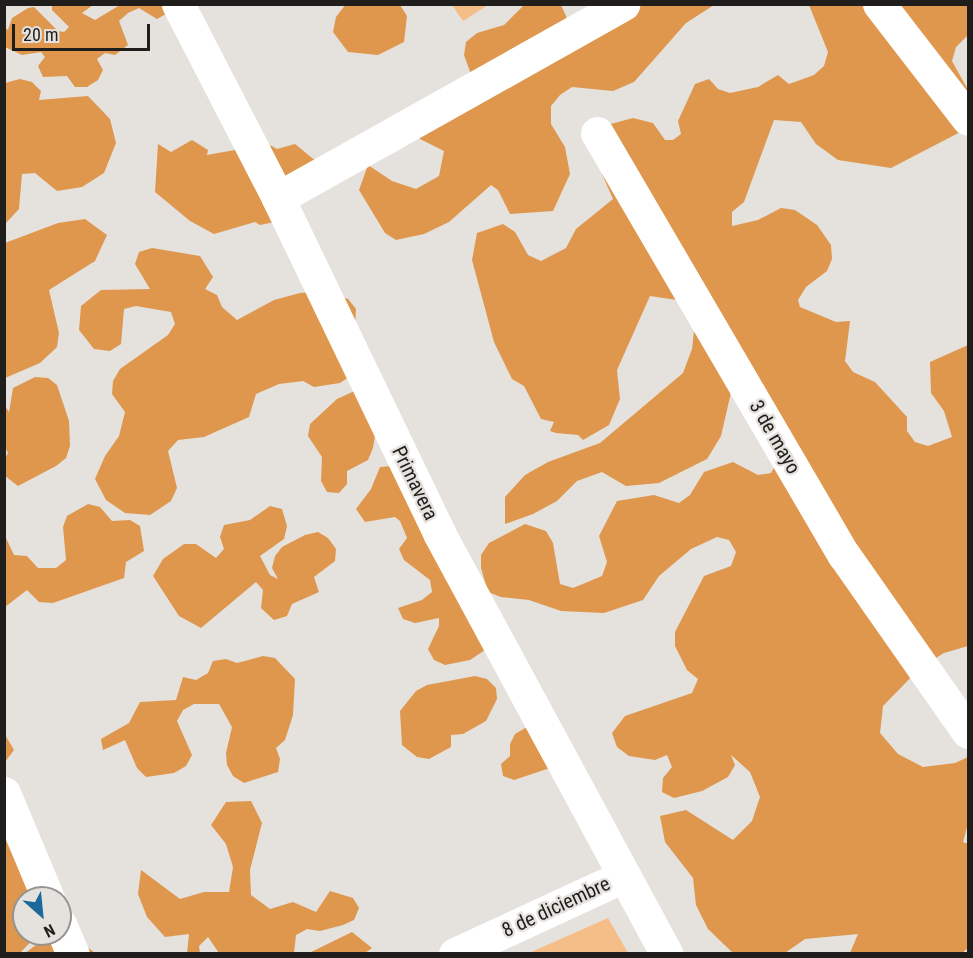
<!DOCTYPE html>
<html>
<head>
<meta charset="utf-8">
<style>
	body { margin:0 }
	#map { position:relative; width:973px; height:958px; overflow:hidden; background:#e5e1dd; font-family:"Roboto Condensed",sans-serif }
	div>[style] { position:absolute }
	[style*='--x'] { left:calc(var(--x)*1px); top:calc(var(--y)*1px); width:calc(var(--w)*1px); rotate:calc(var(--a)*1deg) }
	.green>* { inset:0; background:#f5be89 }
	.forest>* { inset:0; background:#de974d }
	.street>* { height:33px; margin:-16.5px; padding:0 16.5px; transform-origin:16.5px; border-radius:16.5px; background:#fff }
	span { translate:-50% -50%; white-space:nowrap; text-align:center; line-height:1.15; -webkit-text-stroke:4.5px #e5e1dd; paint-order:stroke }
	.street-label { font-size:20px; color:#1f1e1c }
	.frame { position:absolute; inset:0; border:6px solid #1f1e1c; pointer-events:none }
	.north { position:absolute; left:12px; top:886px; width:60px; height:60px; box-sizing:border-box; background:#e5e1dd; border:2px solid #969390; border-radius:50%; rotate:153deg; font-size:16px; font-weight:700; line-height:24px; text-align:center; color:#1f1e1c }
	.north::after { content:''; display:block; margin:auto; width:21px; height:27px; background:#1b699b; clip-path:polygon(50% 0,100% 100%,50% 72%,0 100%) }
	.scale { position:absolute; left:12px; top:24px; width:138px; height:27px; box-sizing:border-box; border:3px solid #1f1e1c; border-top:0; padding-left:8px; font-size:18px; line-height:21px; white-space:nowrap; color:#1f1e1c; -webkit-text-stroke:4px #e5e1dd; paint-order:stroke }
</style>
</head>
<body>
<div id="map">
	<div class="green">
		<div style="clip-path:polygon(452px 5px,488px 5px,463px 21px)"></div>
		<div style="clip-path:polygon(608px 918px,628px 953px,529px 953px)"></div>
	</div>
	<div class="forest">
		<div style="clip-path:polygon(184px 4px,157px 19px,139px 8px,128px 13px,119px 21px,128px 45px,115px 55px,105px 53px,97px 59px,103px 70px,98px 80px,87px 87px,75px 87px,67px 76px,43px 77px,38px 66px,45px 57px,41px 52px,22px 55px,5px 47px,4px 27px,8px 30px,12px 18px,28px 8px,34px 7px,58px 31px,64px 32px,69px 27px,52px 10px,52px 5px,93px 5px,82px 13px,95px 20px,120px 5px)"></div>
		<div style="clip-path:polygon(346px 4px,400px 5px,407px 16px,404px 42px,378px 55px,348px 52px,333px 32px,336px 17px)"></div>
		<div style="clip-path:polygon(524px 5px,561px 5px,577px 40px,604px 5px,714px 5px,686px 23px,634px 82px,613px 91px,572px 87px,560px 95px,551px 106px,551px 124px,565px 147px,570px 174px,553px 211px,510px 214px,498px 190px,491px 185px,449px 222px,424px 234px,396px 240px,385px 233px,359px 190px,368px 165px,392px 181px,416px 189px,439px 176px,444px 151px,420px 139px,403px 118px,473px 80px,464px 55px,466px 42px,477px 33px,504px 25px)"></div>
		<div style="clip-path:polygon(809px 5px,968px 5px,968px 35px,956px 47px,952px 61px,968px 90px,968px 128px,891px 168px,838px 160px,816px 144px,801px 122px,774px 120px,744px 202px,732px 212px,732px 226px,758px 220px,781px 208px,795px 210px,817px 225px,831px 245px,832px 259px,827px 271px,806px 287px,798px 300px,800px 307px,836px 322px,850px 321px,845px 361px,853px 372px,875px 382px,907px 417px,907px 431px,915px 442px,928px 446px,952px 437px,944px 411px,931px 393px,930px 362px,968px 345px,968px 646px,944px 653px,920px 668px,883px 706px,880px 733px,898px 754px,923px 767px,955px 763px,968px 757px,968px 824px,963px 842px,968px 844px,968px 948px,962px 953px,850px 953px,858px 934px,805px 939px,785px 953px,733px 953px,708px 929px,696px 905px,693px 878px,665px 842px,660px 816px,686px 810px,733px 840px,752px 821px,760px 797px,750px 772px,731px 755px,735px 765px,728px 777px,702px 791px,674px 798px,662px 792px,663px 778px,672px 767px,667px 755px,655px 760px,629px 756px,617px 747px,612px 733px,625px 716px,692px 693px,698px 679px,687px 670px,675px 646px,675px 632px,704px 576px,731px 566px,736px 552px,729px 540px,717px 537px,691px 549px,659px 576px,643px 600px,604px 613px,561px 611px,529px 600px,501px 597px,488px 592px,481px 568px,481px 555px,489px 543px,525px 524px,546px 531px,553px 543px,560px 584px,573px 588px,602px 576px,607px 562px,599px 536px,617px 501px,654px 495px,679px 503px,690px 495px,704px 472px,733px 462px,758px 475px,771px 473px,784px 450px,733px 384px,721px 436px,707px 459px,659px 483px,626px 486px,602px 472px,577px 481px,557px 501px,533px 514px,505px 524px,505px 497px,525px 475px,548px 462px,600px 443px,683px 373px,692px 349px,695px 322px,677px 300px,650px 296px,617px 370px,620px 399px,609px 425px,583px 440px,578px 435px,556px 433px,550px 431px,554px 422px,541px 419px,524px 386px,512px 379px,494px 342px,472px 260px,477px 233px,503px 224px,515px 232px,528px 255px,541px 261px,566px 248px,576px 229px,613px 199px,602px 174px,607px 125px,633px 118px,653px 123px,665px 140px,673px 140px,681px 134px,678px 121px,695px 84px,709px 79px,718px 89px,730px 93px,758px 87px,778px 75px,789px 84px,814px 75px,824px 66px,828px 52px)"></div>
		<div style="clip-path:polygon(20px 79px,32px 82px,41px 91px,39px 100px,88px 96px,110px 119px,116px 143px,104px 173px,82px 187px,57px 191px,35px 173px,22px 174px,19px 209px,5px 224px,5px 83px)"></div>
		<div style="clip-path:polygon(192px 140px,208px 150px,207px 155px,268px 144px,277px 149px,295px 144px,317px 162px,279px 221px,260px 225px,255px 222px,214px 234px,190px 221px,155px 192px,158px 144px,171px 152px)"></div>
		<div style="clip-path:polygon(85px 219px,107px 235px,95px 261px,49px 290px,59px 333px,57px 347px,40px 363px,5px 378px,5px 243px,58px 223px)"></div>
		<div style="clip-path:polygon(152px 248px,200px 256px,213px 277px,205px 289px,217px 295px,222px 307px,237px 320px,274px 300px,300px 293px,324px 291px,348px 299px,356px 309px,352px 375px,340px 383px,314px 387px,303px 381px,279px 384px,256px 394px,249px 417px,204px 437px,178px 440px,168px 451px,177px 488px,171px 501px,150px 515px,125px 513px,106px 500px,95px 479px,105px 456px,119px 436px,125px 412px,112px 394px,113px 381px,120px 369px,168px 335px,175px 324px,171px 312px,136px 306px,124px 309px,121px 344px,110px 351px,94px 349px,79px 330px,81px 306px,101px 290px,150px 289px,135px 264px,139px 252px)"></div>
		<div style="clip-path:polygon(35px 377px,48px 378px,57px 385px,69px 421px,70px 446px,66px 458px,56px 466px,18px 486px,5px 476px,5px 458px,8px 453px,5px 447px,5px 406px,9px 412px,13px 388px)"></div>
		<div style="clip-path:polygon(361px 388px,375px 436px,373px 448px,368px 460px,347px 471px,347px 484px,339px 493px,327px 492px,321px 481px,322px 457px,308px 436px,310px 424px,337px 399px)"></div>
		<div style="clip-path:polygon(392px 466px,488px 648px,470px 660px,445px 665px,434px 660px,428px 649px,439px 626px,439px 618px,415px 623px,403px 619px,398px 608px,422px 600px,432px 592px,430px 580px,404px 560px,399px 549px,407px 538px,400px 521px,395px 517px,365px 522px,356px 509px,371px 489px,380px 467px)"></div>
		<div style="clip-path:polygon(88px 504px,100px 507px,112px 521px,130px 520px,140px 526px,144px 551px,126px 562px,124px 578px,53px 603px,39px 602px,27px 590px,5px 607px,5px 536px,14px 555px,27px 556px,38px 568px,56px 568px,66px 560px,63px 527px,67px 516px)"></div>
		<div style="clip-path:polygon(270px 506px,282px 509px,287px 526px,284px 539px,260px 556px,270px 575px,278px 579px,272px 568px,275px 556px,282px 547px,305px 535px,318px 532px,328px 538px,336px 549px,335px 561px,314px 577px,319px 592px,292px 604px,287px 616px,274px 620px,261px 608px,263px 590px,256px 582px,201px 628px,179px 616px,153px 576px,163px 559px,184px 544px,196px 544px,216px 558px,224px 549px,220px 537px,224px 525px,250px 520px)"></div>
		<div style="clip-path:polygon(263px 656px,275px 658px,295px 679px,293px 715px,285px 740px,276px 748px,280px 759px,278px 772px,244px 783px,233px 776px,227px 765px,226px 753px,232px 727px,219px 704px,194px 704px,183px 710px,177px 721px,192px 755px,186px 766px,174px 773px,146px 777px,137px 768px,125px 740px,103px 750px,101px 739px,129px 723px,140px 702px,176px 700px,183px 677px,196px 680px,208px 673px,213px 661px,226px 659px,237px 663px)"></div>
		<div style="clip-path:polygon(475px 676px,487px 679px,496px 688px,497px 699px,486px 721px,463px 734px,451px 735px,451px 747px,429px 759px,417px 757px,402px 745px,400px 711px,416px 691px,427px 685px)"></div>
		<div style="clip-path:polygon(527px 727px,550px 768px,514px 780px,503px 776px,501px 764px,510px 756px,510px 744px,515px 734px)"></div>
		<div style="clip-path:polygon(4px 733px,14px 750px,5px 762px,4px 762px)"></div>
		<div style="clip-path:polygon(251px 801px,262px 823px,250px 870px,251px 895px,270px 909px,293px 902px,316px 912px,330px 891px,353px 898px,359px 908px,354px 920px,343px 925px,320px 931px,307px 929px,296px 935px,294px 953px,219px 953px,208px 937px,199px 946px,200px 953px,187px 953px,189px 934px,165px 937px,147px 917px,138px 894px,141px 870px,180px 899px,204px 892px,229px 892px,233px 867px,226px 844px,211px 825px,226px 802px)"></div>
		<div style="clip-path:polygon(4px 809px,41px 898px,24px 898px,24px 934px,38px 934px,20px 953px,5px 953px)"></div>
		<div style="clip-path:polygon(352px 932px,372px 948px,365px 953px,309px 953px)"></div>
		<div style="clip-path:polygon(49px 935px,77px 939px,95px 953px,24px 954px)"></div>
	</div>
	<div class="street">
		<div style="--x:178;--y:4;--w:218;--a:62.7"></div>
		<div style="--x:278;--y:198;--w:372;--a:64.3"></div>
		<div style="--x:439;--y:533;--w:479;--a:61.6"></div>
		<div style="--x:879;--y:4;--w:145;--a:52.3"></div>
		<div style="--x:597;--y:133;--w:489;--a:59.7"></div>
		<div style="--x:844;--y:555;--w:216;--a:55"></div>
		<div style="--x:278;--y:198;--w:396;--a:-29.3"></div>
		<div style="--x:4;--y:793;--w:114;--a:67.3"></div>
		<div style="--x:60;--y:924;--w:33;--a:67"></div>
		<div style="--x:455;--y:954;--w:186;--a:-24.8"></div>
	</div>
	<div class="street-label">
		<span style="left:775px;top:437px;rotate:60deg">3 de mayo</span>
		<span style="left:415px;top:483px;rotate:64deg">Primavera</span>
		<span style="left:556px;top:907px;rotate:-25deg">8 de diciembre</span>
	</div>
	<div class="frame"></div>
	<div class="north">N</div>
	<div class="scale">20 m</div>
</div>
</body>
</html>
